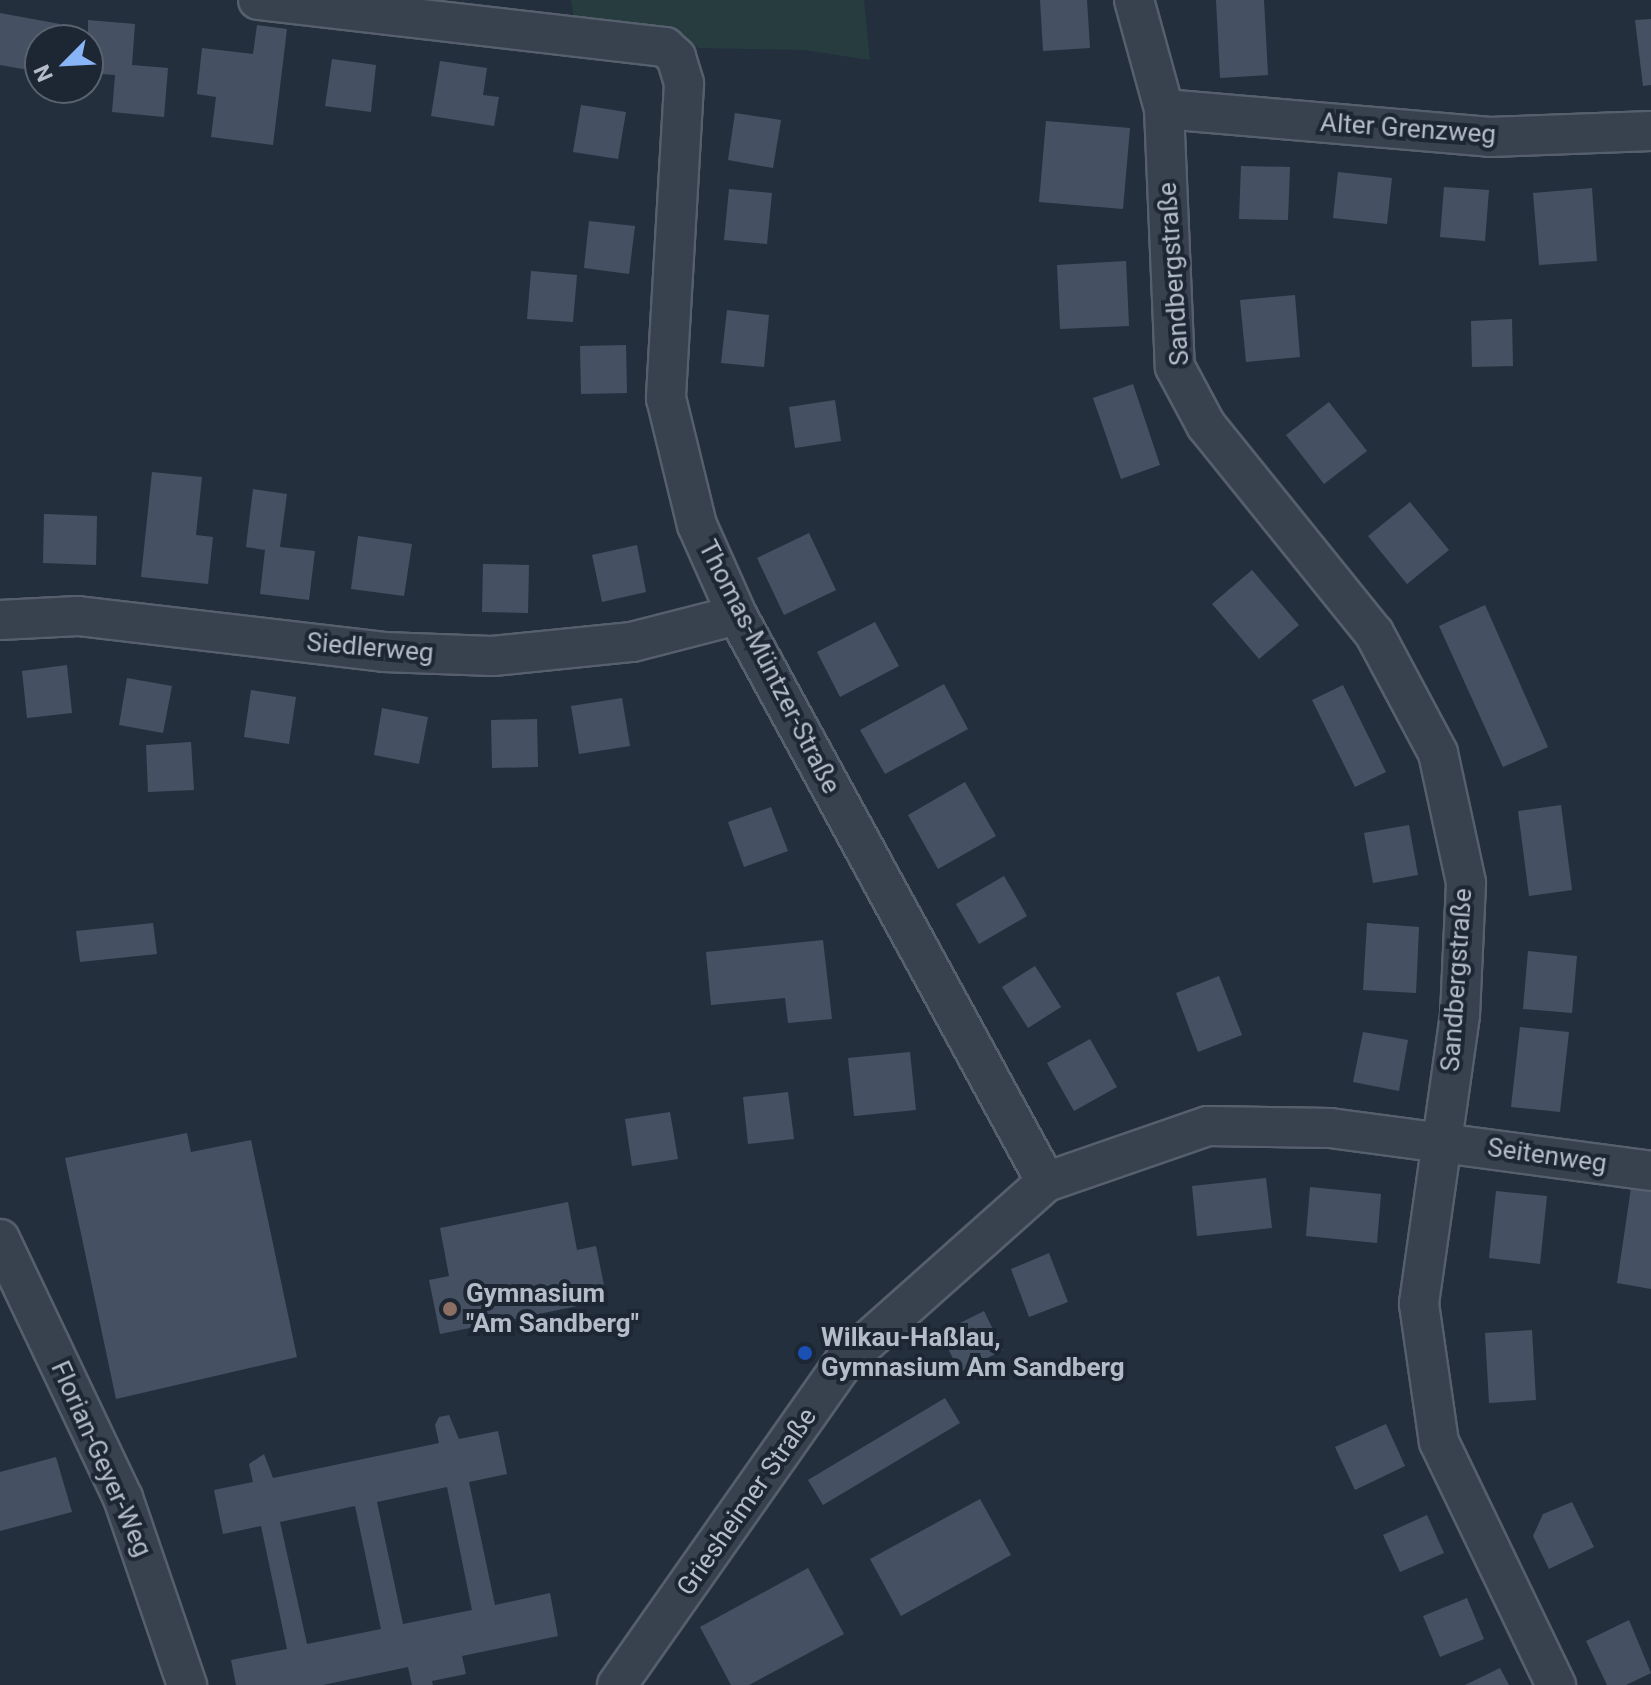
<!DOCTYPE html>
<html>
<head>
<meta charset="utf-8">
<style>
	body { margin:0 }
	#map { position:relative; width:1651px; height:1685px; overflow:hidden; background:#242f3e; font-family:Roboto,sans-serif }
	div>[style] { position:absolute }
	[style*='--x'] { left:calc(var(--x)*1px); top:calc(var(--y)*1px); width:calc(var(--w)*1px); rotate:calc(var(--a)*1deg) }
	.green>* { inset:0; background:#263c3f }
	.building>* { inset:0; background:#455162 }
	.roads { filter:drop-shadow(2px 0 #565f6c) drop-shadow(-2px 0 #565f6c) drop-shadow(0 2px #565f6c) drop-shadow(0 -2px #565f6c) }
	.minor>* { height:38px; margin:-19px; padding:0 19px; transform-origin:19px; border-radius:19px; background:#38414e }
	.dots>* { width:22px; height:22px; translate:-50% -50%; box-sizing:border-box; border:4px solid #1d2633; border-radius:50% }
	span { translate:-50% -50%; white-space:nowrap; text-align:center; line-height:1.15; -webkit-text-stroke:8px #1d2633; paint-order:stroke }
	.street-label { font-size:26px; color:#b4bcc9 }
	.poi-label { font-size:26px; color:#b4bcc9; font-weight:700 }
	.left { translate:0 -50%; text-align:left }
	.north { position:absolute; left:24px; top:24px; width:80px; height:80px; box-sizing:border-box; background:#1d2633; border:2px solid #59626f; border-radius:50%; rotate:246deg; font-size:22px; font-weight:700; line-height:32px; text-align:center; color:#b4bcc9 }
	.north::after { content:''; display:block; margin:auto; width:28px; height:36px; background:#8ab4f8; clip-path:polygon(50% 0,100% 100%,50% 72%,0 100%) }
</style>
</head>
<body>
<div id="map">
	<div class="green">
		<div style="clip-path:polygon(571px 0,864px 0,870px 60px,804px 50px,698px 48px,678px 30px,574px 18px)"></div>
	</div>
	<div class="building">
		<div style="clip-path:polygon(1040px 0,1087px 0,1090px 48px,1043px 51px)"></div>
		<div style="clip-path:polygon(1216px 0,1264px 0,1268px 75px,1220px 78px)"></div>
		<div style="clip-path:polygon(0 13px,60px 24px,58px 40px,40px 40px,40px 72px,0 65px)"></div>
		<div style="clip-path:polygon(1651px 19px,1651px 85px,1643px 86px,1635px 20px)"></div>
		<div style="clip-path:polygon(88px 20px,135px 24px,132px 65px,168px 68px,164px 117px,112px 112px,115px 75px,88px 73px)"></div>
		<div style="clip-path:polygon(257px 25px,287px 29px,273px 145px,211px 137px,216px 97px,197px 94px,202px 48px,253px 54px)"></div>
		<div style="clip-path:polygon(332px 59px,376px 65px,371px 112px,325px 106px)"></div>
		<div style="clip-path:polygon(440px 61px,487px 68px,483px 95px,499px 97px,494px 126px,431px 116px)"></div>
		<div style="clip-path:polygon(581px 105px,626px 112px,618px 159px,573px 152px)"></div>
		<div style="clip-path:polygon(735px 113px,781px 120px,773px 168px,728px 160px)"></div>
		<div style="clip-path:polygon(1046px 121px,1130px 128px,1123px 209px,1039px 202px)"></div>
		<div style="clip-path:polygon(1241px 166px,1290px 167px,1288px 220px,1239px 219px)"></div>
		<div style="clip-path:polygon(1338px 172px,1392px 178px,1387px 224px,1333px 218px)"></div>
		<div style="clip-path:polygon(1444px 187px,1489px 190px,1485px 241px,1440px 237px)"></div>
		<div style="clip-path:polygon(1592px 188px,1597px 261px,1539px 265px,1533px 193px)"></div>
		<div style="clip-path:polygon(729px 189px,772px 193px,767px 244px,724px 240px)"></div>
		<div style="clip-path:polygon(589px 221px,635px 226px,629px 274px,584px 268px)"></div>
		<div style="clip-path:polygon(1126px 261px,1129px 326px,1060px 329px,1057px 265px)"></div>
		<div style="clip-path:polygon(531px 271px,577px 275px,573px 322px,527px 319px)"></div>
		<div style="clip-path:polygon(1295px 295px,1300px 357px,1246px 362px,1240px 300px)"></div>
		<div style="clip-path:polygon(727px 310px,769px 315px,764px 367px,721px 363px)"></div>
		<div style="clip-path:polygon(1512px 319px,1513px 366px,1472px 367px,1471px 321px)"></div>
		<div style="clip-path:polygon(626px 345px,627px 393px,581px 394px,580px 346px)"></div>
		<div style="clip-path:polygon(1133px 384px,1160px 465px,1121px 479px,1093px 398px)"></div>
		<div style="clip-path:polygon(835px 400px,841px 441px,795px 448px,789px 407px)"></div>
		<div style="clip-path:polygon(1329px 402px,1367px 451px,1324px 484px,1286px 435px)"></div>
		<div style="clip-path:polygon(152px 472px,202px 477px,196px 535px,213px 537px,208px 584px,141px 577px)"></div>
		<div style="clip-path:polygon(253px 489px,287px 494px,280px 547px,315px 551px,309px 600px,260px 594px,265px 550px,246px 547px)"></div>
		<div style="clip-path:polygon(1410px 502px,1449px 550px,1407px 584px,1368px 536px)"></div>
		<div style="clip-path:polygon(44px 514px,97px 516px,96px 565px,43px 563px)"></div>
		<div style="clip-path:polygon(809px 533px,836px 590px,784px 615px,757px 558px)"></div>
		<div style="clip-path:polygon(358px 536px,412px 544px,404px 596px,351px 589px)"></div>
		<div style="clip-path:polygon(637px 545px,646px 592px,602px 602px,592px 555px)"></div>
		<div style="clip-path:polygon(483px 564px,529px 565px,528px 613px,482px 612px)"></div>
		<div style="clip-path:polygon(1252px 570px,1299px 625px,1259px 659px,1212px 604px)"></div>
		<div style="clip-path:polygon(1485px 605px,1548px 747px,1503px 767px,1439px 626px)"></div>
		<div style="clip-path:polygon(875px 622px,899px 666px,840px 697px,817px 652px)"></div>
		<div style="clip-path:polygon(67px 665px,72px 713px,27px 718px,22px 671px)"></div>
		<div style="clip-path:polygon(127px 678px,172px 686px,163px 733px,119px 725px)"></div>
		<div style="clip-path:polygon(944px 684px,968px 729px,885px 774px,860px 730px)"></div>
		<div style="clip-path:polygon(1343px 685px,1386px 772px,1355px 787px,1312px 700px)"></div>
		<div style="clip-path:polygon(251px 690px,296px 697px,289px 744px,244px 737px)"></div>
		<div style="clip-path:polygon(622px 698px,630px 746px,579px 754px,571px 706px)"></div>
		<div style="clip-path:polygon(382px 708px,428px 717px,419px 764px,374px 755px)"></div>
		<div style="clip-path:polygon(537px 719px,538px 767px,492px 768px,491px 720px)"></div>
		<div style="clip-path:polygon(191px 742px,194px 790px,148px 792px,146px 745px)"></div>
		<div style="clip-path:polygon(965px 782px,996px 836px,938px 869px,908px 815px)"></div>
		<div style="clip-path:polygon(1561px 805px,1572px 890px,1529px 896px,1518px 811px)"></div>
		<div style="clip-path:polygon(771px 807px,788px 851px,744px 867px,728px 822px)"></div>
		<div style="clip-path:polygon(1409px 825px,1418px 875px,1373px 883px,1364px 833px)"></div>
		<div style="clip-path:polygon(1004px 876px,1027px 916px,979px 944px,956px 904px)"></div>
		<div style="clip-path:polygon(153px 923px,157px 954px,80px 962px,76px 931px)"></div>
		<div style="clip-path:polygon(1367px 923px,1419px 927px,1416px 993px,1363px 990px)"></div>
		<div style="clip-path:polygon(823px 940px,832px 1019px,788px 1023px,785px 998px,711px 1005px,706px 952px)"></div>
		<div style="clip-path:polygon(1528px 951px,1577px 956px,1572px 1013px,1523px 1009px)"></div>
		<div style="clip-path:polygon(1035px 966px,1061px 1007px,1028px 1028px,1002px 987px)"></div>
		<div style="clip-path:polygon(1219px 976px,1242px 1035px,1198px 1052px,1176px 993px)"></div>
		<div style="clip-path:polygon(1520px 1027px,1569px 1032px,1560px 1112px,1511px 1107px)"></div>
		<div style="clip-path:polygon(1363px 1032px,1408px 1040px,1399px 1091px,1353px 1082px)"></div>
		<div style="clip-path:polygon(1090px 1039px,1117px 1087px,1074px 1111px,1047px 1063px)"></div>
		<div style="clip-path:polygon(910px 1052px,916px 1110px,854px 1116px,848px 1058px)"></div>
		<div style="clip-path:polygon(788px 1092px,794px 1139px,748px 1144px,743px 1097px)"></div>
		<div style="clip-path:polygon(670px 1112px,678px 1159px,632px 1166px,625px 1119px)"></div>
		<div style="clip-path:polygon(187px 1133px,191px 1152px,251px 1140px,297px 1357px,116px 1399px,65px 1158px)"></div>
		<div style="clip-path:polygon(1266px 1178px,1272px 1228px,1197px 1236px,1192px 1186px)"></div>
		<div style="clip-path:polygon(1310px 1187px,1381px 1194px,1377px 1243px,1306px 1236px)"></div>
		<div style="clip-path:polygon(1631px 1188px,1651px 1192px,1651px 1289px,1617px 1283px)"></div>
		<div style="clip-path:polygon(1496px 1191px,1547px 1196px,1540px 1264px,1489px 1258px)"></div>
		<div style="clip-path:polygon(568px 1202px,577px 1250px,596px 1246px,607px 1300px,440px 1334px,429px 1280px,449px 1276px,440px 1228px)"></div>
		<div style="clip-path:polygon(1049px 1253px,1068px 1302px,1029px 1317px,1011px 1269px)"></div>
		<div style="clip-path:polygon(984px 1311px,1003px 1350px,960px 1372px,940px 1333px)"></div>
		<div style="clip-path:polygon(1532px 1330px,1536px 1400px,1489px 1403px,1485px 1333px)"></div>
		<div style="clip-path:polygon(945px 1398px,960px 1423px,823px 1505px,808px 1480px)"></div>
		<div style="clip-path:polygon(evenodd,449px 1415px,459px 1439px,498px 1431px,507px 1474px,469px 1482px,495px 1605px,550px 1593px,558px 1636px,462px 1656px,466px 1674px,432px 1681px,433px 1685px,412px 1685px,408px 1667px,323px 1685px,236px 1685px,231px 1660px,287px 1649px,261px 1526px,223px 1534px,214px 1490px,253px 1482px,249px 1464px,264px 1454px,273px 1478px,439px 1443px,435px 1425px,439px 1417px,449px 1415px,447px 1487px,472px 1610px,403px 1624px,377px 1502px,447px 1487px,449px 1415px,355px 1506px,381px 1629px,307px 1644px,280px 1522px,355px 1506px)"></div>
		<div style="clip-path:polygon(1386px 1424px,1405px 1466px,1355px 1490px,1335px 1447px)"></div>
		<div style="clip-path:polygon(56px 1457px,72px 1512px,0 1531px,0 1472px)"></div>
		<div style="clip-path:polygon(980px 1499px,1011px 1555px,901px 1616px,870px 1559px)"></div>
		<div style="clip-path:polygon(1572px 1502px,1594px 1547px,1549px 1569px,1533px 1536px,1543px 1514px)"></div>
		<div style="clip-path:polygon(1427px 1515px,1444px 1553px,1400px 1572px,1383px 1535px)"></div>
		<div style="clip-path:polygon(808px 1568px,844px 1634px,749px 1685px,731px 1685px,700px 1627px)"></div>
		<div style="clip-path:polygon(1467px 1598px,1484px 1639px,1440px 1657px,1423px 1616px)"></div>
		<div style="clip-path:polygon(1629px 1620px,1651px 1673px,1626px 1685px,1607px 1685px,1586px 1641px)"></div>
		<div style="clip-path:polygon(1500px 1668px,1509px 1685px,1465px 1685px)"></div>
	</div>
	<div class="roads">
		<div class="minor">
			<div style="--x:258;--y:0;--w:410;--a:6.6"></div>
			<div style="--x:665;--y:47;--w:15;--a:42"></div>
			<div style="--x:676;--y:57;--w:28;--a:73"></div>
			<div style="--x:684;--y:84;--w:315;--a:93.3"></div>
			<div style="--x:666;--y:398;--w:131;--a:76.3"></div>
			<div style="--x:697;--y:525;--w:98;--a:66"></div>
			<div style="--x:737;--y:615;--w:646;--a:61.41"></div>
			<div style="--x:1134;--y:0;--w:113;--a:74.6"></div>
			<div style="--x:1164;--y:109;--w:258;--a:87.6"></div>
			<div style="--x:1175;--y:367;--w:66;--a:61.9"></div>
			<div style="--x:1206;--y:425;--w:267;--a:51.1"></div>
			<div style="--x:1374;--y:633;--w:136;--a:61.9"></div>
			<div style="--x:1438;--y:753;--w:133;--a:77.8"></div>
			<div style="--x:1466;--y:883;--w:132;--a:92.6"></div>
			<div style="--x:1460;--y:1015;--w:292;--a:98.1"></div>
			<div style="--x:1419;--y:1304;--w:139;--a:81.8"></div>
			<div style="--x:1439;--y:1442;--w:270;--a:64.3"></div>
			<div style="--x:1164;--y:109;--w:327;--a:4.9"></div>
			<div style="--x:1490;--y:137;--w:161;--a:-2.1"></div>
			<div style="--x:0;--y:620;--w:78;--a:-2.9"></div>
			<div style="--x:78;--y:616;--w:308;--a:6.7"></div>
			<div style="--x:384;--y:652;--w:109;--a:2.1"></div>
			<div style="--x:493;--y:656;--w:140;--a:-5.8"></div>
			<div style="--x:632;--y:642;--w:108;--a:-14.4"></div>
			<div style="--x:0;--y:1239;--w:287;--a:64.6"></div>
			<div style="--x:123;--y:1498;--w:198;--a:71.1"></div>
			<div style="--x:617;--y:1685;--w:395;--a:-54.9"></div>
			<div style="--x:844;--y:1362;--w:271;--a:-41.7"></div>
			<div style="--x:1046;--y:1182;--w:171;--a:-19.1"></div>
			<div style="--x:1208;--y:1126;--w:122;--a:0.9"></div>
			<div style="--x:1330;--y:1128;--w:324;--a:7.6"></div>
		</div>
	</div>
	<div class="dots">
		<div style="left:450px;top:1309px;background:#8d6e63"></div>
		<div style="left:805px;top:1353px;background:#1a4fb4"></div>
	</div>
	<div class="street-label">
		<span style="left:1408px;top:129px;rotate:4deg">Alter Grenzweg</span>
		<span style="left:1174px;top:274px;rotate:-94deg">Sandbergstraße</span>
		<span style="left:370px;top:648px;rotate:5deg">Siedlerweg</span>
		<span style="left:769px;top:667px;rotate:63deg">Thomas-Müntzer-Straße</span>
		<span style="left:1457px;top:980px;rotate:-86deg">Sandbergstraße</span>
		<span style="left:1547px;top:1156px;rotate:8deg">Seitenweg</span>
		<span style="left:101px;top:1459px;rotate:66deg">Florian-Geyer-Weg</span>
		<span style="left:747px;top:1502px;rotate:-55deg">Griesheimer Straße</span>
	</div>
	<div class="poi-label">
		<span class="left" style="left:466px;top:1309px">Gymnasium<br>"Am Sandberg"</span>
		<span class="left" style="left:821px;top:1353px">Wilkau-Haßlau,<br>Gymnasium Am Sandberg</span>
	</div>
	<div class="north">N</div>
</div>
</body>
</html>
